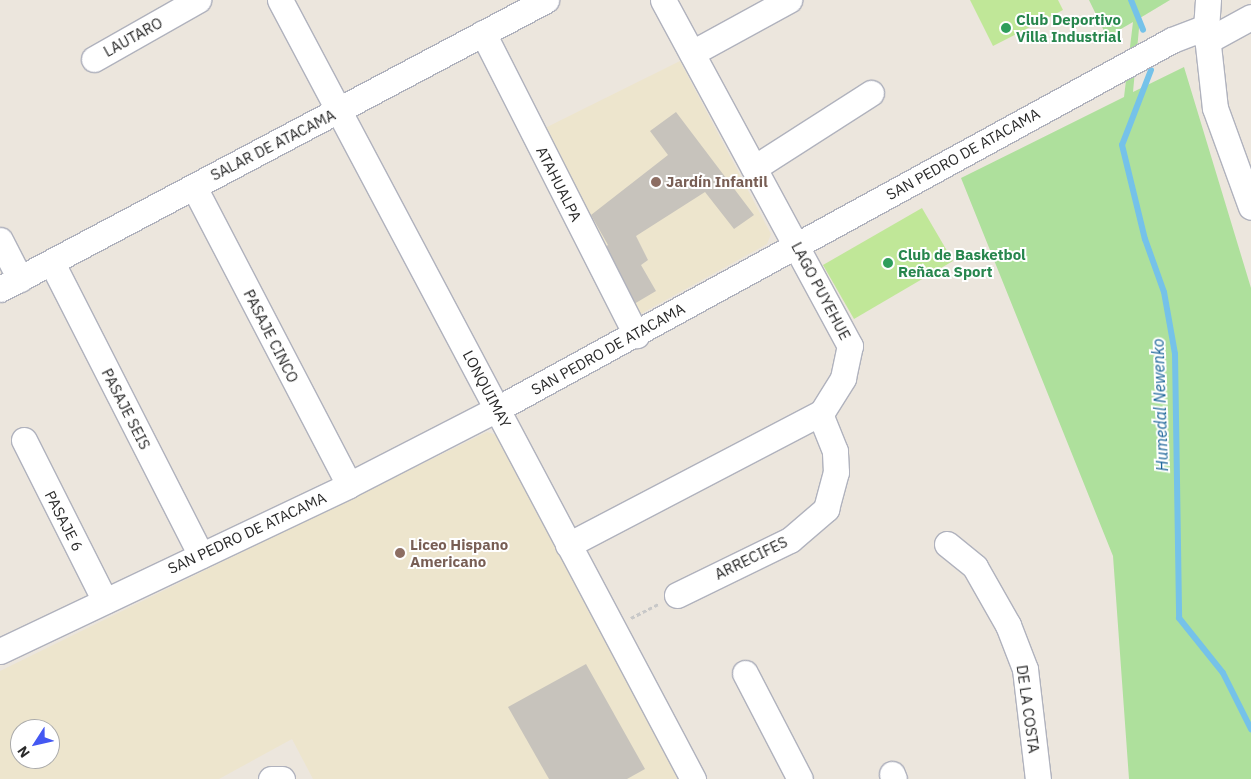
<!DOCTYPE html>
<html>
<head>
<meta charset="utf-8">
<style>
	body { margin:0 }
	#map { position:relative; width:1251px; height:779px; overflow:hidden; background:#ece6dd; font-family:"IBM Plex Sans",sans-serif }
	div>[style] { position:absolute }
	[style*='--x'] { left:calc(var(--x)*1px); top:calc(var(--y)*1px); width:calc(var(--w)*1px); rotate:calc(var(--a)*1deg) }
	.education>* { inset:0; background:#ede5cd }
	.green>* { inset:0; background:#aee09c }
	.pitch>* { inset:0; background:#c0e798 }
	.stream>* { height:6px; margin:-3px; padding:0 3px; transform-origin:3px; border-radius:3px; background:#75c2e9 }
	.building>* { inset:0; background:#c7c3bc }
	.path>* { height:3px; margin-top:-1.5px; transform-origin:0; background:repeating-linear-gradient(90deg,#c8c8c8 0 4px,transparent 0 6.5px) }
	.roads { filter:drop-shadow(1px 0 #b0b2bd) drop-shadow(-1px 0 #b0b2bd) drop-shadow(0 1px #b0b2bd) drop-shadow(0 -1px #b0b2bd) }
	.minor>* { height:25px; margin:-12.5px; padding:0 12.5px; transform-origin:12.5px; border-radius:12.5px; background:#fff }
	.dots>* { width:14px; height:14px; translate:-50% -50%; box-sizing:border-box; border:2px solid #fff; border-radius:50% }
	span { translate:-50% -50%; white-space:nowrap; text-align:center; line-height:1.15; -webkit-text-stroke:4px #fff; paint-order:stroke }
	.leisure-label { font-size:15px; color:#27864d; font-weight:700 }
	.left { translate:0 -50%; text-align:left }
	.street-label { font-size:15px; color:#2a2a2a }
	.education-label { font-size:15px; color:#785e54; font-weight:700 }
	.water-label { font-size:16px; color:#135f95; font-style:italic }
	.north { position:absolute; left:10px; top:719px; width:50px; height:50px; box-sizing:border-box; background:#fff; border:1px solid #aaa; border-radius:50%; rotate:235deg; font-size:14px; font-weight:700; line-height:20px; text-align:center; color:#2a2a2a }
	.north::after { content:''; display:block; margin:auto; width:18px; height:22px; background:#4458f2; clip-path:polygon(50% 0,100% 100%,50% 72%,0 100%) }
</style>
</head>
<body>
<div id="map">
	<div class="education">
		<div style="clip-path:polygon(680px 61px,771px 234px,767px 244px,635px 317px,543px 129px)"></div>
		<div style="clip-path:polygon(evenodd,487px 432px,497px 435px,679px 779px,313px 779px,292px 739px,219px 779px,0 779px,0 671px,487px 432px,20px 729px,50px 729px,50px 759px,20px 759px,20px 729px)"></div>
	</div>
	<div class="green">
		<div style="clip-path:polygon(1089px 0,1170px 0,1140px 18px,1133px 92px,1184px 67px,1251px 288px,1251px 779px,1129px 779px,1113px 556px,961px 178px,1124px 97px,1133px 22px,1107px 37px)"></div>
	</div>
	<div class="pitch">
		<div style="clip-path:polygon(970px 0,1058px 0,1063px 10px,993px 46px)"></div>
		<div style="clip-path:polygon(922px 208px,953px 261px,854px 319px,823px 265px)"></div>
	</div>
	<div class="stream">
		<div style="--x:1131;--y:0;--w:32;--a:68"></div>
		<div style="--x:1151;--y:70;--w:80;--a:111.1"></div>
		<div style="--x:1122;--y:145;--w:97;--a:76.3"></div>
		<div style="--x:1145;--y:239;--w:56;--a:70.3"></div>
		<div style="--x:1164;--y:292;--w:63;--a:79.9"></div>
		<div style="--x:1175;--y:354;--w:264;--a:89.1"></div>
		<div style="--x:1179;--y:618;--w:70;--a:51.3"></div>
		<div style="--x:1223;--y:673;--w:63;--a:63.4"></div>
	</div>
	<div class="building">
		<div style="clip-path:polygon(676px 112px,754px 215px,734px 229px,705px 192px,636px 236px,648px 260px,641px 265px,656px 291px,634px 304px,603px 249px,608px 245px,591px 215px,668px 155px,650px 131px)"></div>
		<div style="clip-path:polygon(586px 664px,645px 769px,627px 779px,549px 779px,508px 707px)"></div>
	</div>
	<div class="path">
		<div style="--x:631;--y:618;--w:31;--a:-27"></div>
		<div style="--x:631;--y:618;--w:13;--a:-27"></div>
	</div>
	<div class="roads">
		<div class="minor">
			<div style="--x:280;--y:0;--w:882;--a:62.07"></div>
			<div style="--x:1208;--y:0;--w:27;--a:94"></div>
			<div style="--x:1206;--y:27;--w:81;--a:83.7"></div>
			<div style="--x:1215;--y:108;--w:105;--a:70"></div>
			<div style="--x:483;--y:33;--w:339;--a:63.1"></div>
			<div style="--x:1207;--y:41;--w:50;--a:-28.6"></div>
			<div style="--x:692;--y:53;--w:111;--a:-28.7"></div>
			<div style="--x:94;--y:59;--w:120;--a:-29.6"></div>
			<div style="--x:754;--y:168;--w:139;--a:-32.7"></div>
			<div style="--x:194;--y:187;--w:336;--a:62.5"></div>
			<div style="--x:0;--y:240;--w:44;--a:62.9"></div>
			<div style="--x:52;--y:263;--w:328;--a:63"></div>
			<div style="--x:0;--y:289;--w:618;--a:-27.89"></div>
			<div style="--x:24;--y:440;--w:180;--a:63.3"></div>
			<div style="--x:947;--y:544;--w:36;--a:39"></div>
			<div style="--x:975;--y:567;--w:67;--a:60.4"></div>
			<div style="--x:1008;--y:625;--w:47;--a:68.9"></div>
			<div style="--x:1025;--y:669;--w:111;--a:83.3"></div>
			<div style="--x:568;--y:545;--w:287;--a:-27.6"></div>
			<div style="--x:822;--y:412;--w:40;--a:-58"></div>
			<div style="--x:843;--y:378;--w:33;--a:-78"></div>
			<div style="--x:850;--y:346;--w:393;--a:-118.4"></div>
			<div style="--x:677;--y:595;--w:126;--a:-26"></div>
			<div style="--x:790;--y:540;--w:48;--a:-40.7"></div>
			<div style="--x:826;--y:509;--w:38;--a:-75"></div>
			<div style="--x:836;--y:472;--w:21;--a:-93"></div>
			<div style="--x:835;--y:451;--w:40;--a:-112"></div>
			<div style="--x:0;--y:651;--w:386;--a:-25.4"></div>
			<div style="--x:349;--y:485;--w:166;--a:-27.2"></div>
			<div style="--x:497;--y:409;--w:769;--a:-28.66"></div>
			<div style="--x:1172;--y:40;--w:36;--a:-21"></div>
			<div style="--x:745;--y:673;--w:119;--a:62.6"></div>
			<div style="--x:892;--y:774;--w:5;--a:68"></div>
			<div style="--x:271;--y:779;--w:11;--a:0"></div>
		</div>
	</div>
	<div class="dots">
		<div style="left:1006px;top:28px;background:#2e9e5b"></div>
		<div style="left:656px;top:182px;background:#8d6e63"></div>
		<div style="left:888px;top:263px;background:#2e9e5b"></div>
		<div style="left:400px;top:553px;background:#8d6e63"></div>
	</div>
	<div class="leisure-label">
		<span class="left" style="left:1016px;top:28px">Club Deportivo<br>Villa Industrial</span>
		<span class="left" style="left:898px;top:263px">Club de Basketbol<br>Reñaca Sport</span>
	</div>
	<div class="street-label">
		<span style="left:133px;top:37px;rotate:-29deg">LAUTARO</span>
		<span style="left:273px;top:145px;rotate:-27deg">SALAR DE ATACAMA</span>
		<span style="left:963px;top:154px;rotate:-29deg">SAN PEDRO DE ATACAMA</span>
		<span style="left:559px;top:184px;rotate:63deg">ATAHUALPA</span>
		<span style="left:821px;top:291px;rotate:62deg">LAGO PUYEHUE</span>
		<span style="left:271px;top:336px;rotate:63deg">PASAJE CINCO</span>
		<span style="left:608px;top:349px;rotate:-29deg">SAN PEDRO DE ATACAMA</span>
		<span style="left:487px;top:389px;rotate:62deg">LONQUIMAY</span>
		<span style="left:126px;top:409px;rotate:63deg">PASAJE SEIS</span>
		<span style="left:64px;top:521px;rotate:63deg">PASAJE 6</span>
		<span style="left:247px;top:533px;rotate:-25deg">SAN PEDRO DE ATACAMA</span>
		<span style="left:751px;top:558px;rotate:-26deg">ARRECIFES</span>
		<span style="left:1028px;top:709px;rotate:82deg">DE LA COSTA</span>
	</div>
	<div class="education-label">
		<span class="left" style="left:666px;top:182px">Jardín Infantil</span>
		<span class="left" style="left:410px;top:553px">Liceo Hispano<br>Americano</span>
	</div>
	<div class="water-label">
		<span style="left:1160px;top:405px;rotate:-92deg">Humedal Newenko</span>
	</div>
	<div class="north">N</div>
</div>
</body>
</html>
